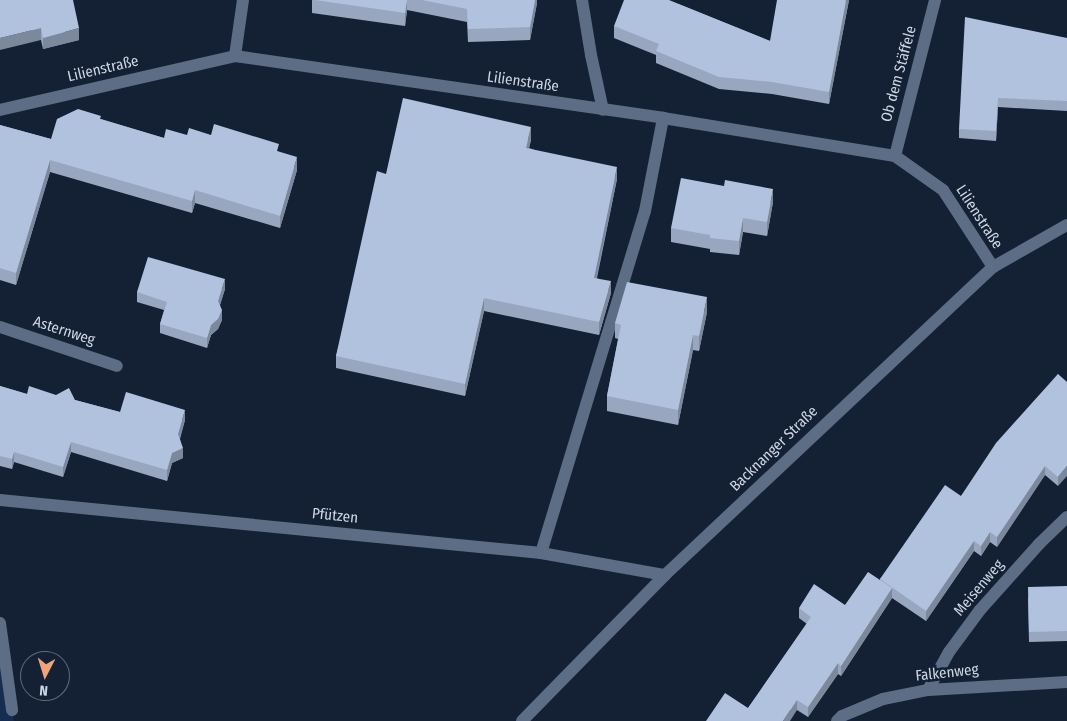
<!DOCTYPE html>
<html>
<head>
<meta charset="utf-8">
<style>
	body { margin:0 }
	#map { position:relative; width:1067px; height:721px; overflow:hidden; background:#142135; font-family:"Fira Sans Condensed",sans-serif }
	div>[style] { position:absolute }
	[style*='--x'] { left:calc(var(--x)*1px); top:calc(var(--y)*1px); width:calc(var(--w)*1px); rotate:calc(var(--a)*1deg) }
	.green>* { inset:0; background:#162c51 }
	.service>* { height:12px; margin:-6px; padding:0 6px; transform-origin:6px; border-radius:6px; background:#5e6d86 }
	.minor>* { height:12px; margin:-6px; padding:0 6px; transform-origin:6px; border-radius:6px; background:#5e6d86 }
	.tertiary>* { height:12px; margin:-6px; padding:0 6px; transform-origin:6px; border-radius:6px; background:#5e6d86 }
	.wall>* { inset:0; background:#98a7bf }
	.shaded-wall>* { inset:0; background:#7c889b }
	.building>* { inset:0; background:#b1c2de }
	span { translate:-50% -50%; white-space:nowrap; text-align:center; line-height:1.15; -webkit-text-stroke:5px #142135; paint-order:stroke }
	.street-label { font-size:15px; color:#cfd7e5 }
	.north { position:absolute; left:20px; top:651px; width:50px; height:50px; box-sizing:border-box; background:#142135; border:1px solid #5f6a7b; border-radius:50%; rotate:185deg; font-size:14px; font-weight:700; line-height:20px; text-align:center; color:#cfd7e5 }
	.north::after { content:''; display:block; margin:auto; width:18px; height:22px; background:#efa378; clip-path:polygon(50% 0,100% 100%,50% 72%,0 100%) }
</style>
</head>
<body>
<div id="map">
	<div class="green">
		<div style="clip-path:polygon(0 622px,14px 721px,0 721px)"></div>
	</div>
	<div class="service">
		<div style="--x:541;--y:553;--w:357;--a:-73.1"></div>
		<div style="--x:645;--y:211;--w:95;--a:-79"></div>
	</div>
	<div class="minor">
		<div style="--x:582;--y:0;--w:56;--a:80.7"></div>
		<div style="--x:591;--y:55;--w:56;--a:77.7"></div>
		<div style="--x:235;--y:56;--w:57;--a:-81.9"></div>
		<div style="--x:0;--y:110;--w:241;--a:-12.9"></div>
		<div style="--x:235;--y:56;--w:432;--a:8.2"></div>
		<div style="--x:663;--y:118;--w:235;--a:9.3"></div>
		<div style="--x:895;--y:156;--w:59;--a:35.3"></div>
		<div style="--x:943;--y:190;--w:92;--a:57"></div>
		<div style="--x:895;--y:156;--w:161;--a:-75.6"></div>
		<div style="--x:0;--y:327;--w:123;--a:18.4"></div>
		<div style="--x:0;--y:500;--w:544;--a:5.6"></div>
		<div style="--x:541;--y:553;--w:126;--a:10.1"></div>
		<div style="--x:0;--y:623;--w:88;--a:82.1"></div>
		<div style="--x:928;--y:690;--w:43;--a:-61.1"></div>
		<div style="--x:949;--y:652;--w:52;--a:-53.6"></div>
		<div style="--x:980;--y:610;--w:89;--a:-48.2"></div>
		<div style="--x:1039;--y:544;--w:39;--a:-44"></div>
		<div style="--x:837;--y:721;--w:7;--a:-45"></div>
		<div style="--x:842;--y:716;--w:44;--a:-22.5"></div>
		<div style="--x:883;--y:699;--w:46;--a:-11.3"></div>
		<div style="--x:928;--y:690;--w:139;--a:-3.3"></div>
	</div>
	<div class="tertiary">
		<div style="--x:522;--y:721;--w:204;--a:-45.6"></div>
		<div style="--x:665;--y:575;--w:450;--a:-43.2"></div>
		<div style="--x:993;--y:267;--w:85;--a:-29.6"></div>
	</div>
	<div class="wall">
		<div style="clip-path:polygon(0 0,79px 40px,43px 49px,41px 40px)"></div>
		<div style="clip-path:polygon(312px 0,537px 0,537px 3px,530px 40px,468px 42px,467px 22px,407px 10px,405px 26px,312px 13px)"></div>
		<div style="clip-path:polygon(849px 0,829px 104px,772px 94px,719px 89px,656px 63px,656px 55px,614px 38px,614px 26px,678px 4px,770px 41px)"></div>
		<div style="clip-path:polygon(1067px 38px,1067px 111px,998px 107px,996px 141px,959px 138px,959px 129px)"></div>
		<div style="clip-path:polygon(101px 119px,164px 138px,187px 135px,211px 135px,279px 152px,297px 170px,280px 228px,195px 203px,192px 213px,50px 172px,16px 285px,0 280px,0 125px,51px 139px)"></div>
		<div style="clip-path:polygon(531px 140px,529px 148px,617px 179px,597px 278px,611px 293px,599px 335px,484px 311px,465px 396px,336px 368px,336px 356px,386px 174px)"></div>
		<div style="clip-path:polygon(773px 202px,767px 236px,743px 232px,739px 255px,710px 252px,710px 249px,671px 242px,671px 228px)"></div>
		<div style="clip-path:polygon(225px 289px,220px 305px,222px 320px,218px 329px,211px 335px,207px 348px,160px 333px,160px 324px,164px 310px,137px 302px,137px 292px)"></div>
		<div style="clip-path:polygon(707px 312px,699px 351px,693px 350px,678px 425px,607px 411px,607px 396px,618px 339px,615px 338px,615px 323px)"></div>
		<div style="clip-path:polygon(1058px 374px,1058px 486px,1045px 475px,997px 547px,990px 542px,981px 556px,974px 551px,926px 621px,892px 598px,841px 676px,838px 674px,808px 717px,797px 710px,748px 708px,807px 624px,799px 618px,799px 608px,845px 605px,880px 580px,880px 579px,961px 496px)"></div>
		<div style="clip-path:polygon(0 386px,27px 394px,75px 400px,120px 412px,185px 420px,180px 439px,183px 458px,172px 463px,167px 481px,71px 452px,63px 477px,14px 462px,12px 469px,0 466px)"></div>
		<div style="clip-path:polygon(1067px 586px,1067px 641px,1029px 642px,1028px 597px)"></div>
	</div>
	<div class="shaded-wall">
		<div style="clip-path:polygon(407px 0,407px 10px,405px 26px,405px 13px)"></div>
		<div style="clip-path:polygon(535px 0,537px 0,537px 3px,530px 40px,530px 27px)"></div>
		<div style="clip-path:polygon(846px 0,849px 0,829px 104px,829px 92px)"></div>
		<div style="clip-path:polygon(41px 28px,41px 40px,0 50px,0 38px)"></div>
		<div style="clip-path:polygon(79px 28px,79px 40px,43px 49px,43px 38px)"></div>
		<div style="clip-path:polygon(998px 98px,998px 107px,996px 141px,996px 131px)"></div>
		<div style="clip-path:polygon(531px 127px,531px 140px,526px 160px,526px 148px)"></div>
		<div style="clip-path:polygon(297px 157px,297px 170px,280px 228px,280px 216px)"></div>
		<div style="clip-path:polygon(50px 160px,50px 172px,16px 285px,16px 273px)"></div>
		<div style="clip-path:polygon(617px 167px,617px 179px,594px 290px,594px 278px)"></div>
		<div style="clip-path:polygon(773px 189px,773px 202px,767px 236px,767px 222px)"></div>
		<div style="clip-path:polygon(195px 190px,195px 203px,192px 213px,192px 201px)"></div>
		<div style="clip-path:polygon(743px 218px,743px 232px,739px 255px,739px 241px)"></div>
		<div style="clip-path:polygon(225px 279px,225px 289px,218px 311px,218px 301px)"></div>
		<div style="clip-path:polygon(611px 281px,611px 293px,599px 335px,599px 322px)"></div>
		<div style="clip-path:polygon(707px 297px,707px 312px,699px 351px,699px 336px)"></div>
		<div style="clip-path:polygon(484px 298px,484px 311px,465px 396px,465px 384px)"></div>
		<div style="clip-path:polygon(222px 310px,222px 320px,218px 329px,211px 335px,207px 348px,207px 338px,211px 325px)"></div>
		<div style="clip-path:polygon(693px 335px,693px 350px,678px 425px,678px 410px)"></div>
		<div style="clip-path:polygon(185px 410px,185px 420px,178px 444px,178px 434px)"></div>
		<div style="clip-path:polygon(71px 442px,71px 452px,63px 477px,63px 467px)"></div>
		<div style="clip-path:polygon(183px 448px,183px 458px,172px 463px,167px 481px,167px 470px,172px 453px)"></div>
		<div style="clip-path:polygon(14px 452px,14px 462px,12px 469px,12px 459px)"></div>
		<div style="clip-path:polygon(1045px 466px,1045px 475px,997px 547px,997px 537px)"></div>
		<div style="clip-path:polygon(1067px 466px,1067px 476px,1058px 486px,1058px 477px)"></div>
		<div style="clip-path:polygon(990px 532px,990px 542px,981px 556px,981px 546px)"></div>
		<div style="clip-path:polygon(974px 541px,974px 551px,926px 621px,926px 611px)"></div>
		<div style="clip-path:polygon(892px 588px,892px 598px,841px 676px,841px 666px)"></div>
		<div style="clip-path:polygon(838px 663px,838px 674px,808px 717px,808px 707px)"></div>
		<div style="clip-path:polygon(797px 700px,797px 710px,790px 721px,783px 721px)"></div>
	</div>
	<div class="building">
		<div style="clip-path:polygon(0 0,73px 0,79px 28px,43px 38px,41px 28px,0 38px)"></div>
		<div style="clip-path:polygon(315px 0,407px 0,405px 13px)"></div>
		<div style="clip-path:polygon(422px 0,535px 0,530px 27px,468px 29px,467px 9px)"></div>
		<div style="clip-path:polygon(624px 0,669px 0,770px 41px,777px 0,846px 0,829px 92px,772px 82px,719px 77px,656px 51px,659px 44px,614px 26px)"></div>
		<div style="clip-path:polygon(965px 17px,1067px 38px,1067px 101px,998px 98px,996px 131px,959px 129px)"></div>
		<div style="clip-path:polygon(403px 98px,531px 127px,526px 148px,617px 167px,594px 278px,611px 281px,599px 322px,484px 298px,465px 384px,336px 356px,377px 171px,386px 174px)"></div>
		<div style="clip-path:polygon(78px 109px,101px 116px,100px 119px,164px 138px,166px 129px,187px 135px,189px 128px,211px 135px,214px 124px,279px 144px,277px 151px,297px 157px,280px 216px,195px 190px,192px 201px,50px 160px,16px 273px,0 268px,0 125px,51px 139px,57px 119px)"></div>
		<div style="clip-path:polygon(681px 178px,724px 186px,725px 180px,773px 189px,767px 222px,743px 218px,739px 241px,710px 238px,710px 235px,671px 228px)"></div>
		<div style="clip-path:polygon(148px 257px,225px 279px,218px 301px,222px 310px,218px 319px,211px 325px,207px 338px,160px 324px,167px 302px,137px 292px)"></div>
		<div style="clip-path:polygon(627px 282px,707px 297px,699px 336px,693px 335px,678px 410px,607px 396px,621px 325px,615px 323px)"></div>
		<div style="clip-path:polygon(1058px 374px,1067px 382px,1067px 466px,1058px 477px,1045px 466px,997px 537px,990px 532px,981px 546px,974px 541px,926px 611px,880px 579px,945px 485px,961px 496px,996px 443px)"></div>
		<div style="clip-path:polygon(0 386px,27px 394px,29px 386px,56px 395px,69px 388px,75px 400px,120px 412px,126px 392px,185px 410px,178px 434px,183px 448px,172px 453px,167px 470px,71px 442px,63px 467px,14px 452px,12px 459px,0 456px)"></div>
		<div style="clip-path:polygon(868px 572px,892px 588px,841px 666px,838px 663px,808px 707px,797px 700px,783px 721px,706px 721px,725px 693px,748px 708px,811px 617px,799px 608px,814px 584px,845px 605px)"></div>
		<div style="clip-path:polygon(1067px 586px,1067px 631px,1029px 632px,1028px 587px)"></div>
	</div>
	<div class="street-label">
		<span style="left:103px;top:69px;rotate:-13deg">Lilienstraße</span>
		<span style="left:899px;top:74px;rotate:-75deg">Ob dem Stäffele</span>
		<span style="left:523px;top:82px;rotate:8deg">Lilienstraße</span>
		<span style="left:979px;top:217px;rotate:57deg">Lilienstraße</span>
		<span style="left:64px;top:331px;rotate:18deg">Asternweg</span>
		<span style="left:774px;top:449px;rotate:-44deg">Backnanger Straße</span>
		<span style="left:335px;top:516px;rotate:6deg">Pfützen</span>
		<span style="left:979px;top:588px;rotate:-50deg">Meisenweg</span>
		<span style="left:947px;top:673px;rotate:-6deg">Falkenweg</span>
	</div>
	<div class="north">N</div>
</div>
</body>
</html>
